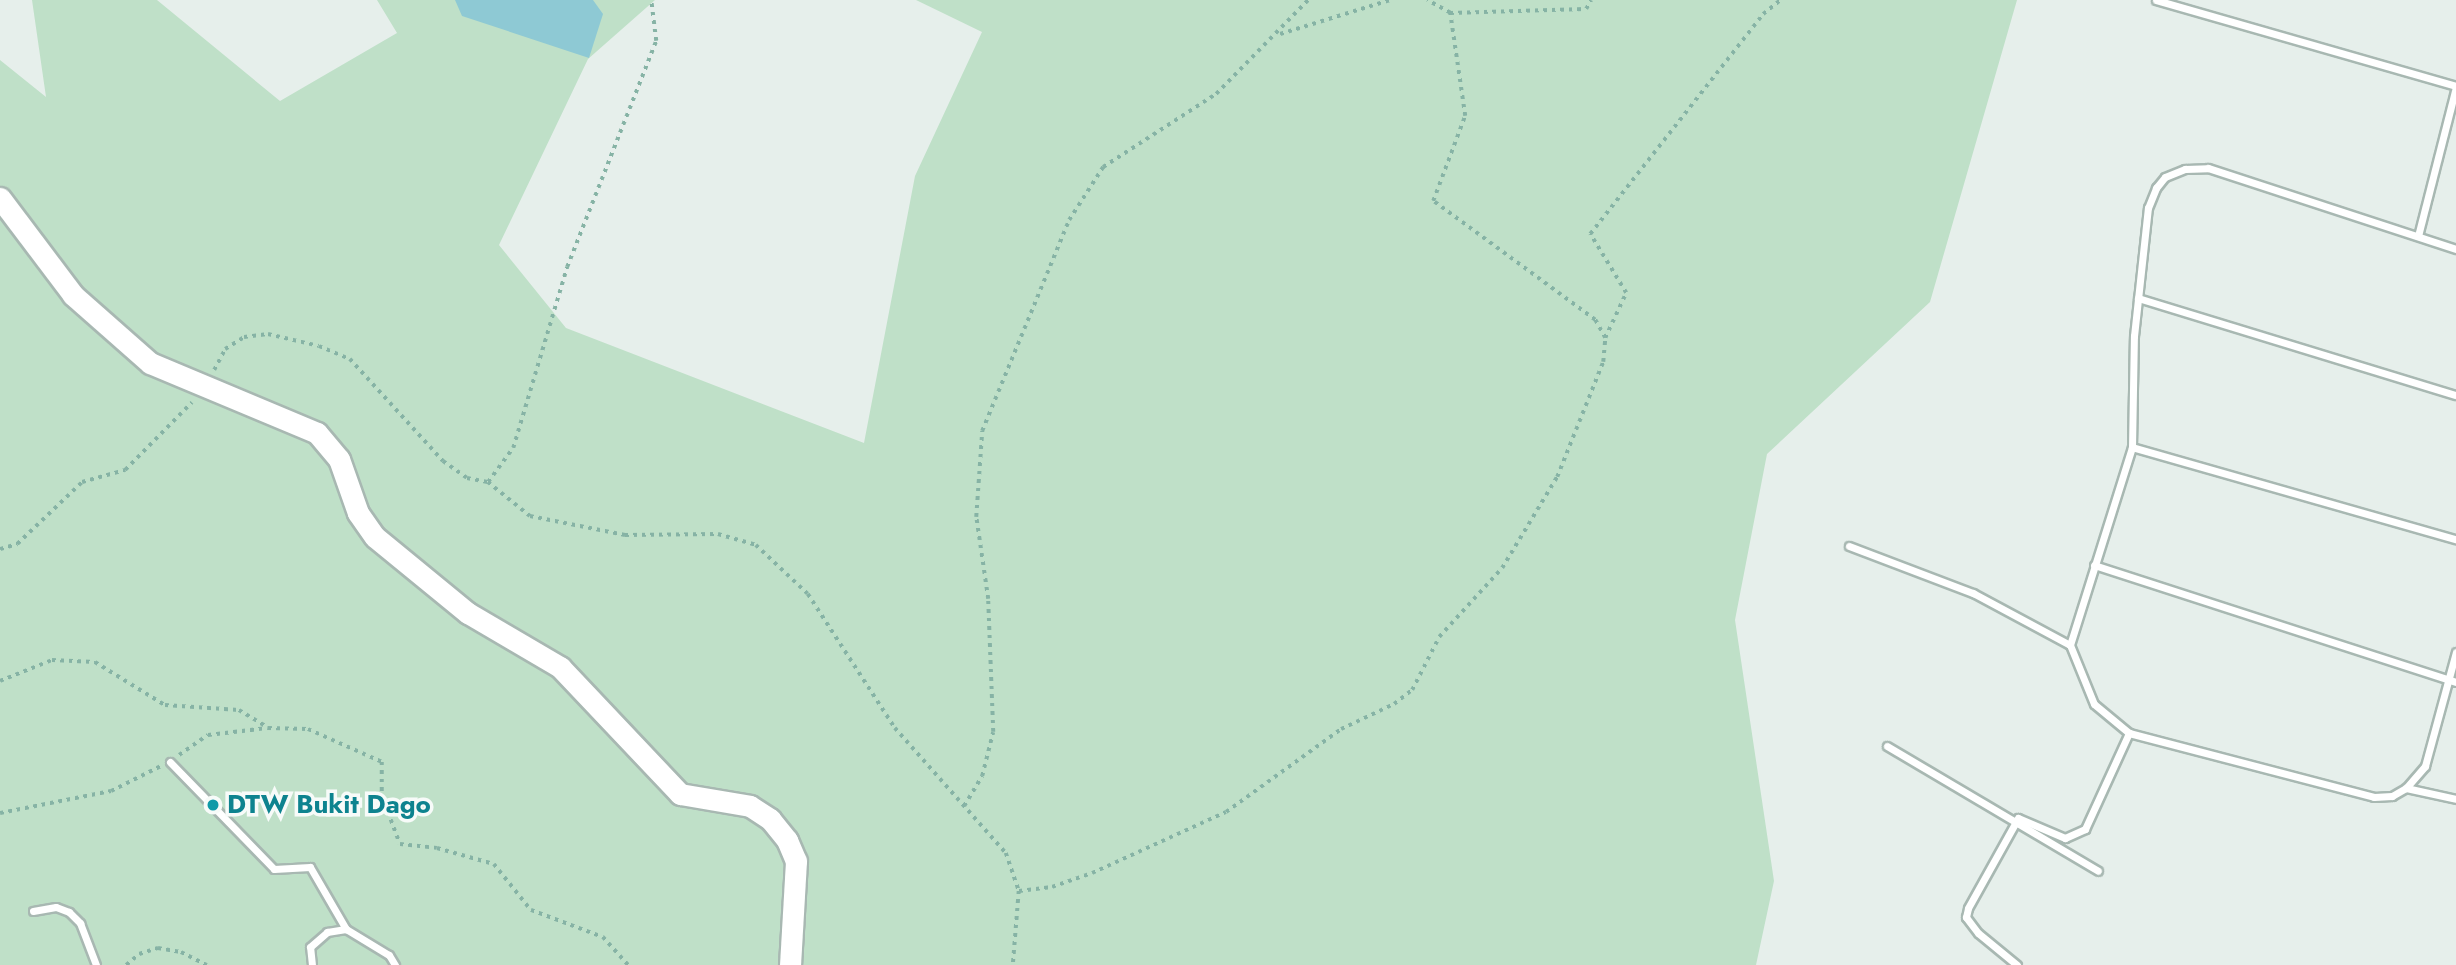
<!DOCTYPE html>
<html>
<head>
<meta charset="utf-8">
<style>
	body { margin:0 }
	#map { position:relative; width:2456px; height:965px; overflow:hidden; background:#e6efeb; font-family:Jost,sans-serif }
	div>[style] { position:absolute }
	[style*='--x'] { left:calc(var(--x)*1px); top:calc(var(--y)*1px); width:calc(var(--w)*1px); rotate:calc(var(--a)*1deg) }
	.green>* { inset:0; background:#bfe0c8 }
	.water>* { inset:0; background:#8ec9d4 }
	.path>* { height:3.5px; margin-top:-1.75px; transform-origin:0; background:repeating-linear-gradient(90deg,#86b3a5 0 3.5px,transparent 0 8.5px) }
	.roads { filter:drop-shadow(2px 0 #a8b8b2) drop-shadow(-2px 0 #a8b8b2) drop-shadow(0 2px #a8b8b2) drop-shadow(0 -2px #a8b8b2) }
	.lane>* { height:7px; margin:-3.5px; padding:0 3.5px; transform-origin:3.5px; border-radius:3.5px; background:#fff }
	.secondary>* { height:21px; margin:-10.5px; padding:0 10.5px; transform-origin:10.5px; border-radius:10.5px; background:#fff }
	.dots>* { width:19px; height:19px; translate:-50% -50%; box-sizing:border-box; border:4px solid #f7fbf9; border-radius:50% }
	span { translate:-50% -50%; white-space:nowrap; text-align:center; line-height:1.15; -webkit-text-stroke:7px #f7fbf9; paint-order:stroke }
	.culture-label { font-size:26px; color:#0d838f; font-weight:700 }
	.left { translate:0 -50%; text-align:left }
</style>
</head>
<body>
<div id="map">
	<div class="green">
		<div style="clip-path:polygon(32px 0,157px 0,280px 101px,397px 33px,377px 0,655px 0,588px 59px,499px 245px,566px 328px,864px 443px,915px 176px,982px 32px,916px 0,2017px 0,1930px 302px,1767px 454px,1735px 620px,1774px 881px,1756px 965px,0 965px,0 60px,46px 97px)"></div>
	</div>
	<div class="water">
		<div style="clip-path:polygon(455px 0,593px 0,603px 14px,589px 58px,462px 16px)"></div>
	</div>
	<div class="path">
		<div style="--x:1450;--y:13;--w:136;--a:-1.7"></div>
		<div style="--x:1586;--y:9;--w:10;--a:-61"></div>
		<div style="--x:1280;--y:34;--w:115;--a:-17.2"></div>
		<div style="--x:1605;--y:338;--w:50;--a:-65"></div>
		<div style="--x:1626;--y:293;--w:69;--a:-121.4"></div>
		<div style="--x:1590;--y:234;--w:280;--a:-51.8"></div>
		<div style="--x:1763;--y:14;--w:22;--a:-39"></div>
		<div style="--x:214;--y:370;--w:24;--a:-62"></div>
		<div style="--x:225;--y:349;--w:22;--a:-32"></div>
		<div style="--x:244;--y:337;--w:24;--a:-7"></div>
		<div style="--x:268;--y:334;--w:52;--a:13.2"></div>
		<div style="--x:319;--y:346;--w:34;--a:23"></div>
		<div style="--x:350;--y:359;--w:138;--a:47.6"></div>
		<div style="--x:443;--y:461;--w:29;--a:35"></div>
		<div style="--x:467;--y:478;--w:21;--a:11"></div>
		<div style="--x:488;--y:482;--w:54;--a:39"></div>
		<div style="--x:530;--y:516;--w:97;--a:11.3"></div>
		<div style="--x:625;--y:535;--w:93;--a:-0.6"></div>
		<div style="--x:718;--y:534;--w:40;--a:16"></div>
		<div style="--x:756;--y:545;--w:71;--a:43.3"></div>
		<div style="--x:808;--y:594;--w:160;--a:57"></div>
		<div style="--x:895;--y:728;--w:167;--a:48.4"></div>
		<div style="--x:1006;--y:853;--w:40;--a:71.1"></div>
		<div style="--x:1019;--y:891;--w:74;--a:94.6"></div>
		<div style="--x:488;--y:482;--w:42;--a:-53.7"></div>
		<div style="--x:513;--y:448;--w:189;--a:-73.4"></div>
		<div style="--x:567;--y:267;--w:243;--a:-68.5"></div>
		<div style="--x:656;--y:41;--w:41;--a:-97"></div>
		<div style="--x:0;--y:549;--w:18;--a:-16"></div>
		<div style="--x:17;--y:544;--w:90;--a:-43.6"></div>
		<div style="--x:82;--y:482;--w:45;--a:-15.6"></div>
		<div style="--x:125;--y:470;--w:95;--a:-45.4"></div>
		<div style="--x:0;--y:681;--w:56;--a:-22"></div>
		<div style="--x:52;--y:660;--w:43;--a:2.7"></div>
		<div style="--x:95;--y:662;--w:82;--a:31.6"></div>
		<div style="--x:165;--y:705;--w:74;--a:3.9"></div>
		<div style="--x:239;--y:710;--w:33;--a:31"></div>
		<div style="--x:179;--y:755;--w:35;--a:-35"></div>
		<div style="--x:208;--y:735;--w:60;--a:-6.7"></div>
		<div style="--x:268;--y:728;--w:40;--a:1.4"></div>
		<div style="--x:308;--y:729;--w:81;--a:24"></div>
		<div style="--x:382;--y:762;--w:34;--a:90"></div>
		<div style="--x:382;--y:796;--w:51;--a:69.4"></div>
		<div style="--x:400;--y:844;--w:37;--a:6"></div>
		<div style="--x:437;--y:848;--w:59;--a:15.7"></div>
		<div style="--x:494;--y:864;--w:59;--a:51.2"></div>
		<div style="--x:531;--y:910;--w:77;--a:20.6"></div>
		<div style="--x:603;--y:937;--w:38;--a:48"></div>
		<div style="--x:964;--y:806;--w:35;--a:-59"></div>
		<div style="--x:982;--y:776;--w:45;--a:-76"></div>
		<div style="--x:993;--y:732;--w:133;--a:-92.2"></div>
		<div style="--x:988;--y:599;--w:83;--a:-98.3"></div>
		<div style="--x:976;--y:517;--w:86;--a:-86"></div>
		<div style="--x:982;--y:431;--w:228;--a:-67.6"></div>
		<div style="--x:1069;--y:220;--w:63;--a:-57.3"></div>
		<div style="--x:1103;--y:167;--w:135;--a:-32.9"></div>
		<div style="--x:1216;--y:94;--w:132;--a:-45.6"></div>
		<div style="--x:0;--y:813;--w:113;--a:-11.2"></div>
		<div style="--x:111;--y:791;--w:56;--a:-26.6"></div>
		<div style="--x:1019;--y:891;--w:33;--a:-7"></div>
		<div style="--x:1052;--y:887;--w:42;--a:-19.3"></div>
		<div style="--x:1092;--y:873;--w:147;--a:-24.5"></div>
		<div style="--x:1226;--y:812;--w:142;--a:-35.8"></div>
		<div style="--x:1341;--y:729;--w:59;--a:-25.3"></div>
		<div style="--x:1394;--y:704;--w:23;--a:-38"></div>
		<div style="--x:1412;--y:690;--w:59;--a:-63"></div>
		<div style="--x:1439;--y:637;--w:93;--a:-47.6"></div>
		<div style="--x:1502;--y:568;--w:106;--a:-58.9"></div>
		<div style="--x:1557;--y:477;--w:124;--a:-68.2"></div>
		<div style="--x:1603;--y:362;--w:24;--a:-85"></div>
		<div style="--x:1605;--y:338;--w:21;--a:-119"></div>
		<div style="--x:1595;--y:320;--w:201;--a:-143.7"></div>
		<div style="--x:1433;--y:201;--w:91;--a:-69.4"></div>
		<div style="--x:1465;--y:116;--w:104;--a:-98.3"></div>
		<div style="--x:1450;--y:13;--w:26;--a:-151"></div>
		<div style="--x:126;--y:965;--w:17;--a:-40"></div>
		<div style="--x:139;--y:954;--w:20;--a:-18"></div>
		<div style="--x:158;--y:948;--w:23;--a:10"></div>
		<div style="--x:181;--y:952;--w:29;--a:27"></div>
	</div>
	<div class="roads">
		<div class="lane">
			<div style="--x:2156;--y:0;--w:312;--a:16"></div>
			<div style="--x:2418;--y:236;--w:154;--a:-75.7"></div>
			<div style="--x:2138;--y:298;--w:332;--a:17"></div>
			<div style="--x:2132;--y:447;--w:337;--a:15.9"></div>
			<div style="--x:1849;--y:546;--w:133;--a:20.8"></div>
			<div style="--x:1973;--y:593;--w:110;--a:28.2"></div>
			<div style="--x:2094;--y:565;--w:380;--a:17.9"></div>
			<div style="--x:2129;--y:733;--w:45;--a:-140.4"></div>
			<div style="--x:2094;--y:704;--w:64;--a:-112.1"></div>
			<div style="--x:2070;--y:645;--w:207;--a:-72.6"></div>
			<div style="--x:2132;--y:447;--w:111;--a:-89"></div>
			<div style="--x:2134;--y:336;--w:129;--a:-83.8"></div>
			<div style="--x:2148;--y:208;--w:22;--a:-68"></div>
			<div style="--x:2156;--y:188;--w:14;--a:-51"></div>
			<div style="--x:2165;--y:177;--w:22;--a:-22"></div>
			<div style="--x:2185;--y:169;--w:23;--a:-2"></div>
			<div style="--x:2208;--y:168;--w:261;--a:18.1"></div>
			<div style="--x:1887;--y:746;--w:245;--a:30.6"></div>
			<div style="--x:170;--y:762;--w:149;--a:45.8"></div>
			<div style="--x:274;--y:869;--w:36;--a:-3"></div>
			<div style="--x:310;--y:867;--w:72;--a:59.9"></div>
			<div style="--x:2406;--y:788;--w:51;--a:12.4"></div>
			<div style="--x:33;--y:911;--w:23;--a:-10"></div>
			<div style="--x:56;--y:907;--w:14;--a:21"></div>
			<div style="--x:69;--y:912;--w:16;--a:45"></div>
			<div style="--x:80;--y:923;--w:45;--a:69.1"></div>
			<div style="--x:312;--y:965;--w:18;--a:-96"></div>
			<div style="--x:310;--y:947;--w:23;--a:-41"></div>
			<div style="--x:327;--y:932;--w:19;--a:-9"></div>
			<div style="--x:346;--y:929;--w:50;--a:31.2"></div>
			<div style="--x:389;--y:955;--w:12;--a:59"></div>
			<div style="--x:2017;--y:965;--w:50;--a:-140.6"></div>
			<div style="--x:1978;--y:933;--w:20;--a:-127"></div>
			<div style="--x:1966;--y:917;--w:9;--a:-77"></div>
			<div style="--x:1968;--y:908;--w:103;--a:-60.9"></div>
			<div style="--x:2018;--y:818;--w:51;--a:23.1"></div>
			<div style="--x:2065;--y:838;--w:22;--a:-24"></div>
			<div style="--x:2085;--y:829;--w:106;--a:-65.4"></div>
			<div style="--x:2129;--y:733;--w:253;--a:14.6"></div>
			<div style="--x:2374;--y:797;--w:18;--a:-3"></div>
			<div style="--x:2392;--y:796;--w:16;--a:-30"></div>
			<div style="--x:2406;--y:788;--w:29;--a:-49"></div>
			<div style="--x:2425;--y:766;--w:118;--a:-74.8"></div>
		</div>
		<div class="secondary">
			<div style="--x:0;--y:198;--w:121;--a:53"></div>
			<div style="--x:73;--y:295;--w:103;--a:41.4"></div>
			<div style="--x:150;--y:363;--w:181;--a:22.7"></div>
			<div style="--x:317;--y:433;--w:34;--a:50"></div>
			<div style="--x:339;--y:459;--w:57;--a:70.6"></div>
			<div style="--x:358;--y:513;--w:29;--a:55"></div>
			<div style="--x:375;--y:537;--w:120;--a:39.3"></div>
			<div style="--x:468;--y:613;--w:107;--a:30.4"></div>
			<div style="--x:560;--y:667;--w:175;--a:46.6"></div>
			<div style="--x:680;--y:794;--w:71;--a:9.7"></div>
			<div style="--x:750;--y:806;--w:24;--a:33"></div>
			<div style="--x:770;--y:819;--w:27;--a:51"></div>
			<div style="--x:787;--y:840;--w:23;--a:67"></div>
			<div style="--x:796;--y:861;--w:104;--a:93.3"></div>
		</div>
	</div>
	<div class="dots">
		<div style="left:213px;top:805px;background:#0f9aa8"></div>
	</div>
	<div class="culture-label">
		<span class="left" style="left:227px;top:805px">DTW Bukit Dago</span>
	</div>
</div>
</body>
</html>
